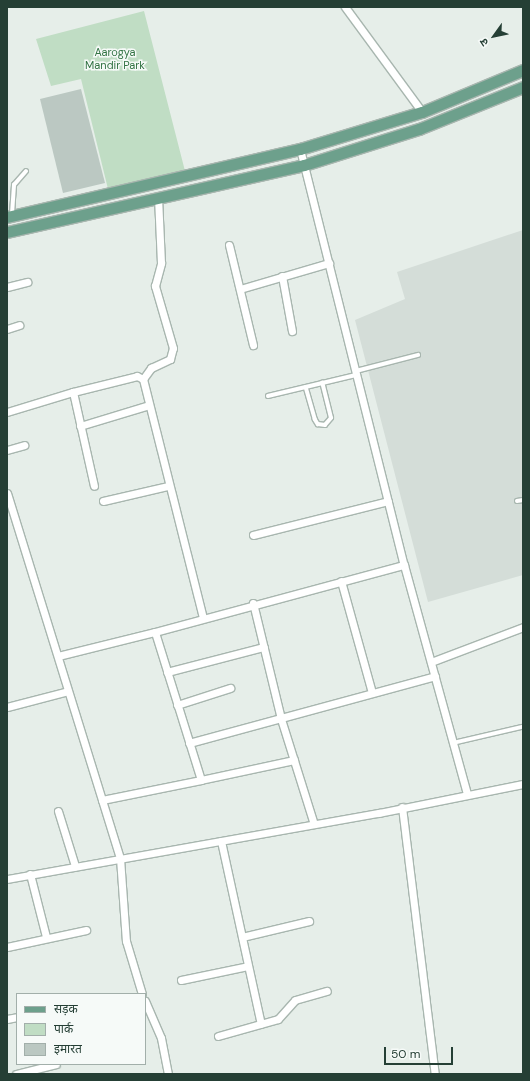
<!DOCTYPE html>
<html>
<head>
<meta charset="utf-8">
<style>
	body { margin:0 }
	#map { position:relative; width:530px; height:1081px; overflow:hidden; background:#e6eee9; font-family:"DM Sans","Noto Sans Devanagari",sans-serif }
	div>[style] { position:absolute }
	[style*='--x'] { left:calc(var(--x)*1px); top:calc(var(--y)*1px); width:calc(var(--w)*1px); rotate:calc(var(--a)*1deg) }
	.built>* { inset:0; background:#d4ddd8 }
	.green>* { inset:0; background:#c0ddc4 }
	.building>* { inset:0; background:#bbc8c2 }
	.roads { filter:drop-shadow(1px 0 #a8b6af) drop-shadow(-1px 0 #a8b6af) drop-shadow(0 1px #a8b6af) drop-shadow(0 -1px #a8b6af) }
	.service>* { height:3.5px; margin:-1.75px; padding:0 1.75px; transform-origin:1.75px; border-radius:1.75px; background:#fff }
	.minor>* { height:7px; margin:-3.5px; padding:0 3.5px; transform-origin:3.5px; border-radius:3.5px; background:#fff }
	.primary>* { height:11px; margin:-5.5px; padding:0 5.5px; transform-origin:5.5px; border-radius:5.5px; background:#6da08c }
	span { translate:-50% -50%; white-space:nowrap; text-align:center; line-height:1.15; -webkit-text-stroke:3px #f6faf8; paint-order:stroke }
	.park-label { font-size:11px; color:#327343 }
	.frame { position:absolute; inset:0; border:8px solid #253f35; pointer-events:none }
	.legend { position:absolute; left:16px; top:993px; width:130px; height:72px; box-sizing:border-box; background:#f6faf8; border:1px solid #a2afaa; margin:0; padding:5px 7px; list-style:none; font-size:12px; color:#253f35 }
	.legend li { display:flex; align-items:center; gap:8px; height:20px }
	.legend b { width:20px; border:1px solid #a2afaa }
	.north { position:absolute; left:474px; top:16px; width:40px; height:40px; -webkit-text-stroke:3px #f6faf8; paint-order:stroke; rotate:237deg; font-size:11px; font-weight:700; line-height:16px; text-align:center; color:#253f35 }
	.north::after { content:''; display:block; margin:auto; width:14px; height:18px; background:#253f35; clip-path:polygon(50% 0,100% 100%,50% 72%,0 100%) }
	.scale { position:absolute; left:384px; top:1047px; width:69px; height:18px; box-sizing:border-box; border:2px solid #253f35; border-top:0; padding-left:5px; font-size:12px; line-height:14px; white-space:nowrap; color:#253f35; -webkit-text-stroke:3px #f6faf8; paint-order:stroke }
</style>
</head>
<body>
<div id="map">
	<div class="built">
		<div style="clip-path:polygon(523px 230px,523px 575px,428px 602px,355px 320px,405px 299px,397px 272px)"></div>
	</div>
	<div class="green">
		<div style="clip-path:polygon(144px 11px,185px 171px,108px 189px,81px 79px,51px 86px,36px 39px)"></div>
	</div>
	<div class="building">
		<div style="clip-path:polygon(81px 89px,105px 183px,63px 193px,40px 99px)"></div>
	</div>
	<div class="roads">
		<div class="service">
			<div style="--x:12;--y:214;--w:29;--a:-86"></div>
			<div style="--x:14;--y:185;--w:18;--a:-49"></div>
			<div style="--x:356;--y:371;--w:64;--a:-14.5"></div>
			<div style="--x:306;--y:387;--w:33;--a:74"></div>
			<div style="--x:315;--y:419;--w:6;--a:59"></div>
			<div style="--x:318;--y:424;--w:7;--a:8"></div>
			<div style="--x:325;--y:425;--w:9;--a:-49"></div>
			<div style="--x:331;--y:418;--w:36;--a:-104"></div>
			<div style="--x:268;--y:396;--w:90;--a:-13.4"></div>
			<div style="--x:517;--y:501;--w:6;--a:-9"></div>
			<div style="--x:453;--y:743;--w:71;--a:-13.1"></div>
		</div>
		<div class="minor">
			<div style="--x:345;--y:7;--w:130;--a:53.7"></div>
			<div style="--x:300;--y:149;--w:429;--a:76"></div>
			<div style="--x:404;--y:565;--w:238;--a:74.6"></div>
			<div style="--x:229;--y:245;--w:103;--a:76.5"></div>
			<div style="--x:282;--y:276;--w:56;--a:79.7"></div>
			<div style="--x:7;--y:287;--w:21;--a:-14"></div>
			<div style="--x:240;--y:289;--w:93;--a:-16.3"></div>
			<div style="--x:7;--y:329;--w:13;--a:-18"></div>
			<div style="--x:143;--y:379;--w:14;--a:-54"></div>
			<div style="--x:151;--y:368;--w:21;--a:-25"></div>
			<div style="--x:170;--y:359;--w:11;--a:-75"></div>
			<div style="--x:173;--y:348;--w:65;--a:-106.2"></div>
			<div style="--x:155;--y:286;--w:24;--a:-75"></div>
			<div style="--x:161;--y:263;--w:65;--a:-92.6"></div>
			<div style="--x:73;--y:392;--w:66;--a:-14"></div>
			<div style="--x:137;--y:376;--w:7;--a:27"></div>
			<div style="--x:143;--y:379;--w:246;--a:75.9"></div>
			<div style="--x:7;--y:412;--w:69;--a:-16.9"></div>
			<div style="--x:73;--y:392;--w:96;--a:77.4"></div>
			<div style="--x:80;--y:426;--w:72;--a:-16.9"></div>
			<div style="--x:7;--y:450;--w:18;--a:-16"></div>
			<div style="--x:7;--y:493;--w:382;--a:72.8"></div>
			<div style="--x:120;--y:858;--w:83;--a:85.9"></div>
			<div style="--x:126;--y:941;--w:55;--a:73.2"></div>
			<div style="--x:103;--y:501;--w:67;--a:-13"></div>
			<div style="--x:253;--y:535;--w:139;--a:-14.1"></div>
			<div style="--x:341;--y:581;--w:116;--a:74.5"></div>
			<div style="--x:253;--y:603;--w:119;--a:76.4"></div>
			<div style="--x:281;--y:719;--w:110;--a:72.6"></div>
			<div style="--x:58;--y:656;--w:100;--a:-13.9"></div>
			<div style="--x:431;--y:662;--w:98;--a:-20.8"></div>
			<div style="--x:167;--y:672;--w:100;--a:-14.5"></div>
			<div style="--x:177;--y:705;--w:56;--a:-17.8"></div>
			<div style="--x:7;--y:707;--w:63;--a:-14.7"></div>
			<div style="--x:189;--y:743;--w:255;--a:-15.2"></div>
			<div style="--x:294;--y:760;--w:95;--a:167.9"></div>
			<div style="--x:201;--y:780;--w:155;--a:-107.3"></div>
			<div style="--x:155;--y:632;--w:258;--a:-15.1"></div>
			<div style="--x:102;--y:800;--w:101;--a:-11.4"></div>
			<div style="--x:402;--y:807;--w:269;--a:83"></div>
			<div style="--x:58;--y:811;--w:58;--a:72.8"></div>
			<div style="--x:221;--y:841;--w:187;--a:77.7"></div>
			<div style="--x:30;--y:874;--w:65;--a:75.7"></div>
			<div style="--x:7;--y:879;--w:378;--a:-10.1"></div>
			<div style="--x:379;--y:813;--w:147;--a:-11.4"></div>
			<div style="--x:242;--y:937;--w:69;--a:-13.4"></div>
			<div style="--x:7;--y:947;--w:81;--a:-12.1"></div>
			<div style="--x:181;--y:980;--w:68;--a:-11.8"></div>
			<div style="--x:145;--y:1001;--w:40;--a:66.6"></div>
			<div style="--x:161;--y:1038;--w:37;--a:79"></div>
			<div style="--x:7;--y:1019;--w:10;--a:-11"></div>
			<div style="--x:218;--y:1036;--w:62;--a:-15.8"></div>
			<div style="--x:278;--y:1019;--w:25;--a:-48"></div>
			<div style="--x:295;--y:1000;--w:33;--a:-16"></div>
			<div style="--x:16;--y:1074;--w:41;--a:-14"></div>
		</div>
		<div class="primary">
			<div style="--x:7;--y:217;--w:301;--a:-13.1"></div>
			<div style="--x:300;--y:149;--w:127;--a:-16.9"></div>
			<div style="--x:422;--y:112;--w:109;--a:-22.6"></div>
			<div style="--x:7;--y:232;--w:304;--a:-12.7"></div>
			<div style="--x:304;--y:165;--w:121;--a:-17.4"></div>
			<div style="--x:419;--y:129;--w:112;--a:-22"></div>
		</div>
	</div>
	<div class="park-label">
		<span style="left:115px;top:59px">Aarogya<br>Mandir Park</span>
	</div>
	<div class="frame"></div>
	<ul class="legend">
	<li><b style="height:5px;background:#6da08c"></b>सड़क</li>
	<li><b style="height:11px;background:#c0ddc4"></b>पार्क</li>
	<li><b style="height:11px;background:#bbc8c2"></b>इमारत</li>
	</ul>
	<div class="north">उ</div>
	<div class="scale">50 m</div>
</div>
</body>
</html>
